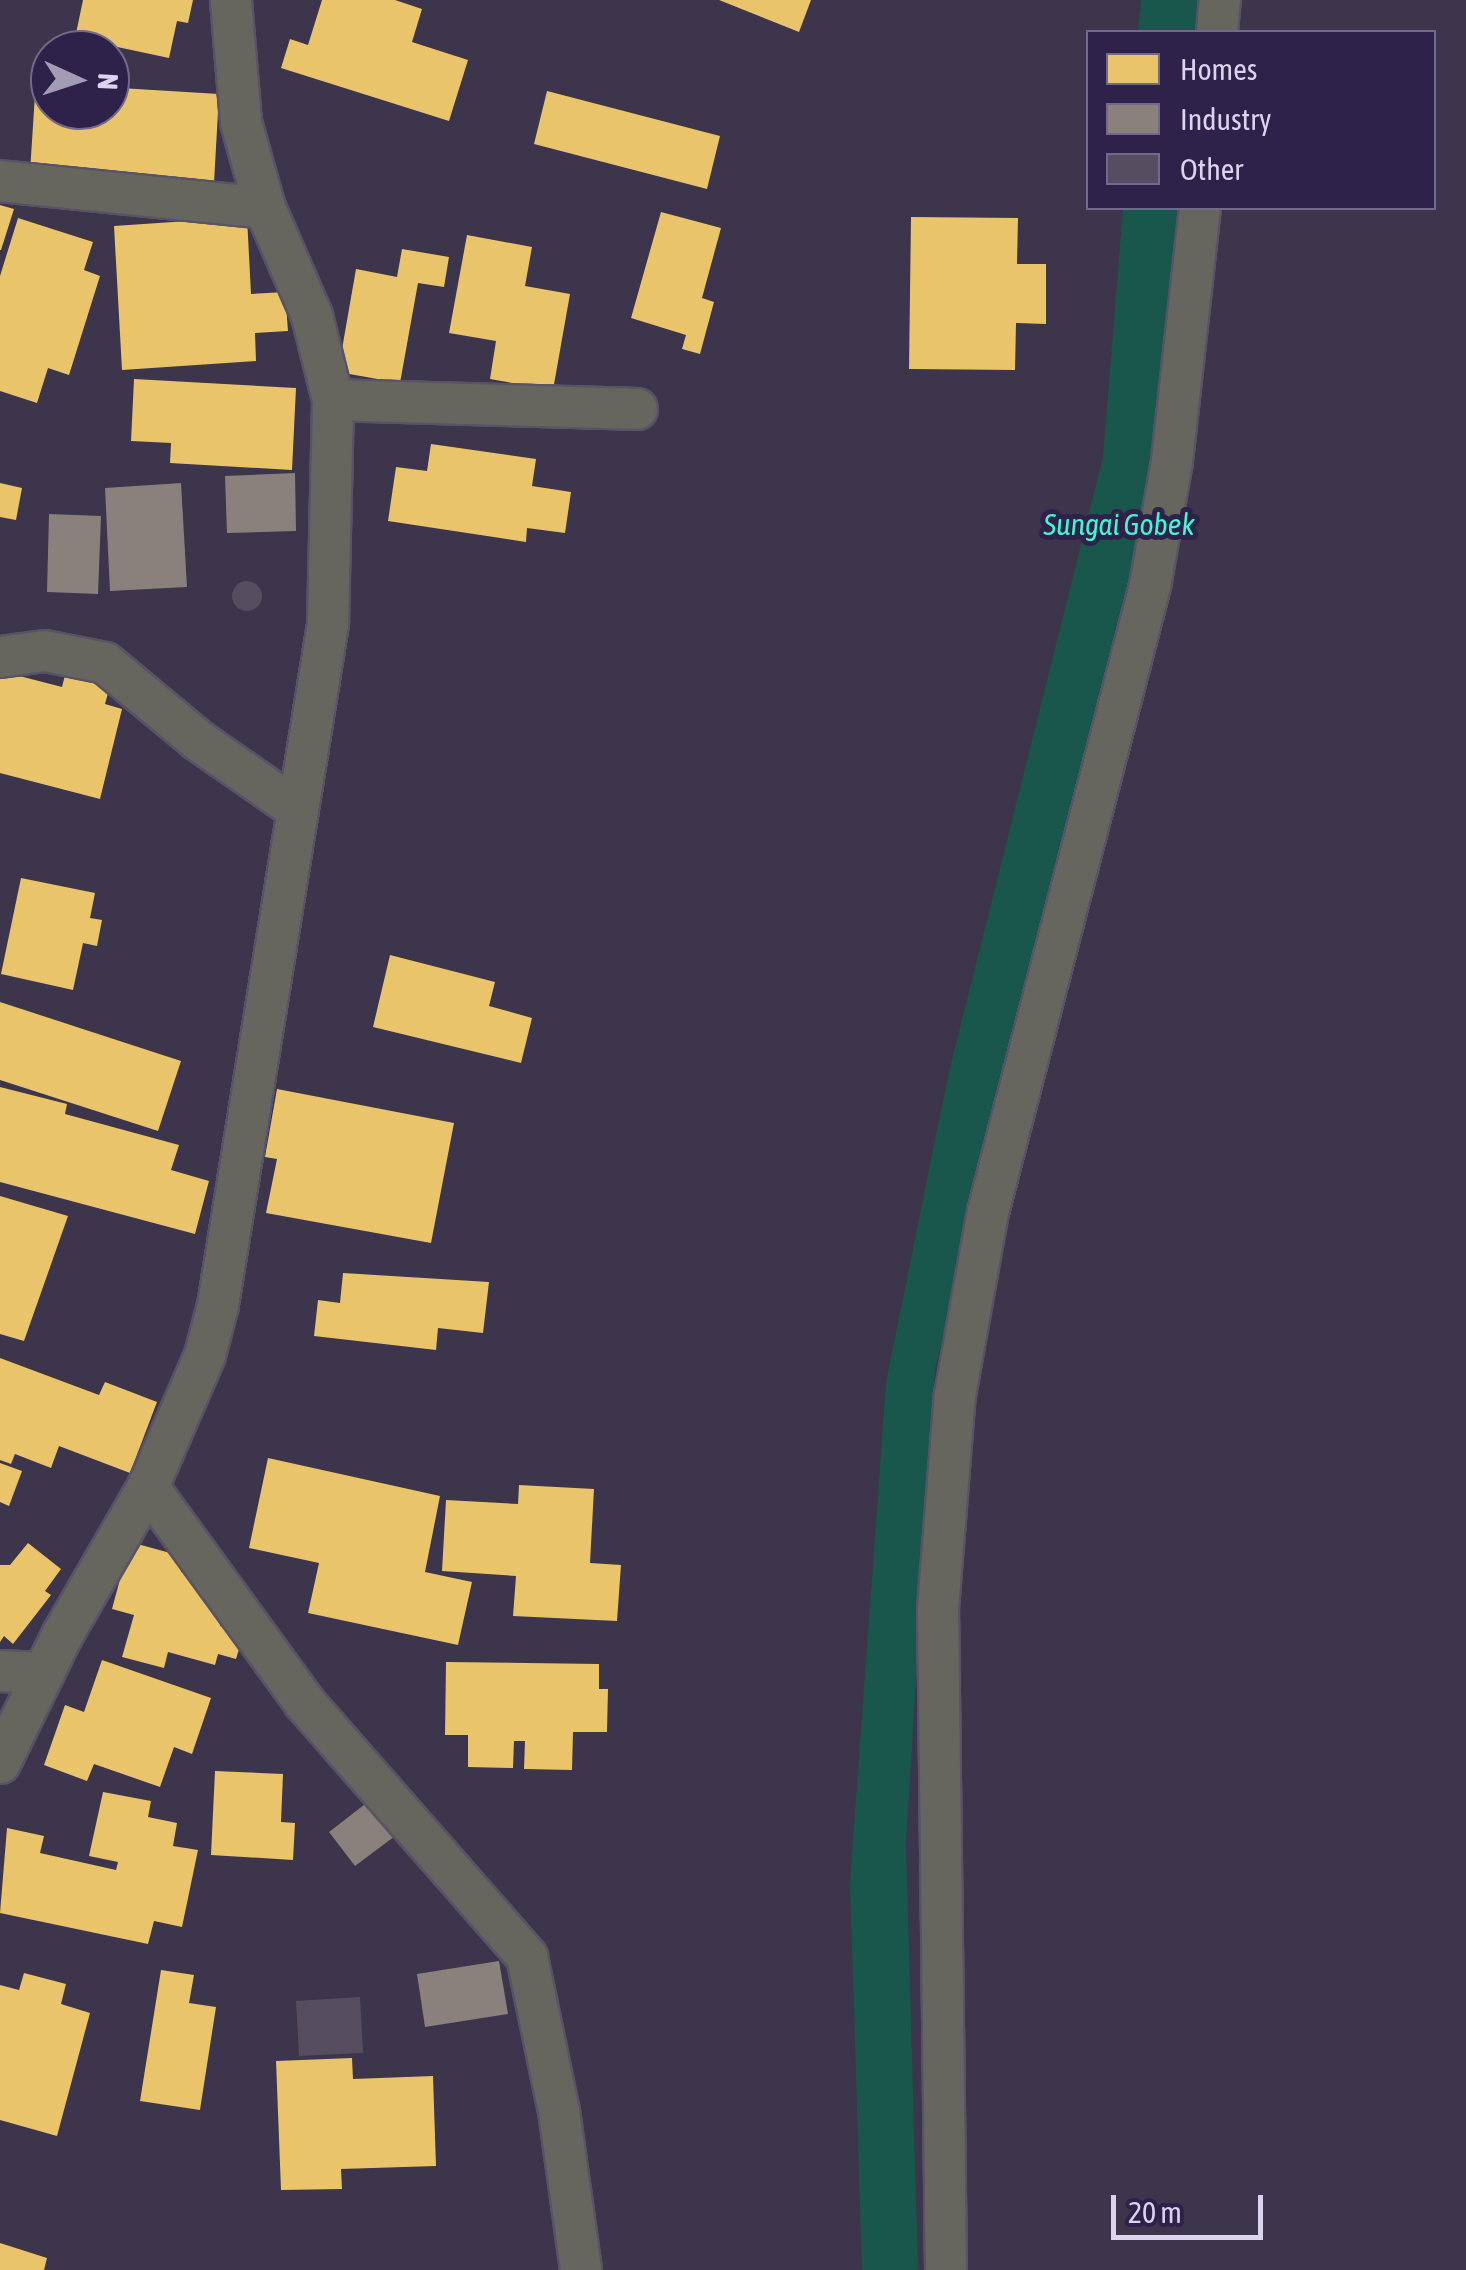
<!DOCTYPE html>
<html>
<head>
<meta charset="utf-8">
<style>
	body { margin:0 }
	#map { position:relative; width:1466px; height:2270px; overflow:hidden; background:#3c354b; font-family:"Asap Condensed",sans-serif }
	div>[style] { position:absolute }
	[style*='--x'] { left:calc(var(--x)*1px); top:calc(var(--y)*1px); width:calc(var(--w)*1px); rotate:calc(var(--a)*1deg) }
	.water>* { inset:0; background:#19574c }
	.homes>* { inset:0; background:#e9c46a }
	.industry>* { inset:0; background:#8a817c }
	.building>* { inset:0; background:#564e60 }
	.round { border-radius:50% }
	.roads { filter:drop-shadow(2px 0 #595367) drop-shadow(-2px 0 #595367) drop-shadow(0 2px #595367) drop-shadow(0 -2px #595367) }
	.minor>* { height:40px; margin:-20px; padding:0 20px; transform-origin:20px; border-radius:20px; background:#66665f }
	span { translate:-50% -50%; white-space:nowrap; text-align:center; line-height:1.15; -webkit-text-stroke:10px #2e214a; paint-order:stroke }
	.water-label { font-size:30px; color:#46f5d1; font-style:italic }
	.legend { position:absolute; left:1086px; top:30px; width:350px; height:180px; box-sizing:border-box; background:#2e214a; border:2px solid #73698c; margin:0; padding:12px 18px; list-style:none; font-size:30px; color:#dad4ee }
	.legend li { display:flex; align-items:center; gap:20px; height:50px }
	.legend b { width:50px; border:2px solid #73698c }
	.north { position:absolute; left:30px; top:30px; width:100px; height:100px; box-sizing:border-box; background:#2e214a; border:2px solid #73698c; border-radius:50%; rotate:93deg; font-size:28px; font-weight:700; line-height:40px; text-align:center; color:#dad4ee }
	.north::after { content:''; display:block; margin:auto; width:35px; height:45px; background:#a39cb5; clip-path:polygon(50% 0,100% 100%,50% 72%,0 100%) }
	.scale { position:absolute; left:1111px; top:2195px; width:152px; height:45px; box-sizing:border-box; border:5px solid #dad4ee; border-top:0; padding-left:12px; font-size:30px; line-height:35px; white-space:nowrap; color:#dad4ee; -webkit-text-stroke:8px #2e214a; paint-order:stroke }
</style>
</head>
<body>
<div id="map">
	<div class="water">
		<div style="clip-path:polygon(1141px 0,1202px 0,1199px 32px,1138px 32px)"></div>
		<div style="clip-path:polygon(1123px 208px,1183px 208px,1154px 518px,935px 1369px,906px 1844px,918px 2270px,862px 2270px,850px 1883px,886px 1382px,948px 1076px,1103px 457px)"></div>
	</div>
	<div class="homes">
		<div style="clip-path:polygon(83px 0,193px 0,188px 23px,177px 21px,169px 58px,75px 38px)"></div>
		<div style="clip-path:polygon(322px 0,395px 0,422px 9px,412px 42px,468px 60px,449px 121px,281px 68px,290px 39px,308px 45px)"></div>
		<div style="clip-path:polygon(719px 0,811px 0,799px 32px)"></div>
		<div style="clip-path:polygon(37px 63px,50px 64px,50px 110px,110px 110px,110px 68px,121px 68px,120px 88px,219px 94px,214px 183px,30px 172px)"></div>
		<div style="clip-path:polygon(547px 91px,720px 136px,707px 189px,534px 144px)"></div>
		<div style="clip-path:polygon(0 205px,14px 209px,1px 250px,0 250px)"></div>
		<div style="clip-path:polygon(661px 212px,721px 228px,702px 298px,714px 302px,700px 354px,682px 349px,686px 335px,631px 318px)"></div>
		<div style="clip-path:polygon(247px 217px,251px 294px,285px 292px,288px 331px,255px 333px,256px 361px,122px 370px,114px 226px)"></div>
		<div style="clip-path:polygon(911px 217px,1018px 218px,1017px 264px,1046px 264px,1046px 324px,1016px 323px,1015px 370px,909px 369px)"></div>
		<div style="clip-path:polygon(18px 218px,93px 242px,84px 270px,100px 276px,69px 375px,48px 368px,37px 403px,0 391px,0 276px)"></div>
		<div style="clip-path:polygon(467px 235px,532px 247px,525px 286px,570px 294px,553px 390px,490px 379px,496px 341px,449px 333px)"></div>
		<div style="clip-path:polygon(402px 249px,449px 257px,444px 287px,418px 283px,400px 383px,338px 372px,356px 269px,397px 277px)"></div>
		<div style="clip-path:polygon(134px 379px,296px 388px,292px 470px,170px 463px,171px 443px,131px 441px)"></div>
		<div style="clip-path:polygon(431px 444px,536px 459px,532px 486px,571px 492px,565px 533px,527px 528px,526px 542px,388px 521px,396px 467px,427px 471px)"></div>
		<div style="clip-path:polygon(0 483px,22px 488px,16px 520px,0 517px)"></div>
		<div style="clip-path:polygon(67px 667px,112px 678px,105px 704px,122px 709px,100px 799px,0 773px,0 671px,62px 687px)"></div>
		<div style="clip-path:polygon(21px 878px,95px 893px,90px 918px,102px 920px,97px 946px,83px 943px,73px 990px,1px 974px)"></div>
		<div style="clip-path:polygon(390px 955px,495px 982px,489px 1006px,532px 1018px,521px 1063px,373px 1027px)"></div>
		<div style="clip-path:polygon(0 1002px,181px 1061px,158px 1131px,0 1080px)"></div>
		<div style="clip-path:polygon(0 1087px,67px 1104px,65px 1114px,179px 1145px,171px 1170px,209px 1181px,195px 1234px,0 1182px)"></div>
		<div style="clip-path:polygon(277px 1089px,454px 1123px,431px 1243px,266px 1213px,277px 1159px,265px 1157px)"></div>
		<div style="clip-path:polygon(0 1196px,68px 1216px,24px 1341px,0 1334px)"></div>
		<div style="clip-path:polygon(343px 1273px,489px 1282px,483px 1333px,438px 1328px,436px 1350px,314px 1336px,318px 1300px,340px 1303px)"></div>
		<div style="clip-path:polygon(0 1358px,99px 1395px,105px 1382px,157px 1402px,130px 1473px,59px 1446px,51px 1468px,15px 1454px,11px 1464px,0 1460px)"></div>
		<div style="clip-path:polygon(268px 1458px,440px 1496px,425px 1572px,472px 1582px,458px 1645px,308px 1613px,319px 1563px,249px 1548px)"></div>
		<div style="clip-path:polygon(0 1463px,22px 1471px,9px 1506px,0 1502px)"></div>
		<div style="clip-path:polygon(519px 1485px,594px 1489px,590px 1563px,621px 1565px,617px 1621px,513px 1616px,516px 1576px,442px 1571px,446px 1500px,518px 1504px)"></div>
		<div style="clip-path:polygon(130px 1542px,185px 1557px,181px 1572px,204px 1578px,199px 1596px,226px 1603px,220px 1626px,244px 1633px,236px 1659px,218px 1654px,215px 1665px,168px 1652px,164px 1668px,122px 1657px,134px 1615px,112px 1609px)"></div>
		<div style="clip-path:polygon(28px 1543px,61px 1569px,45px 1591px,51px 1595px,13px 1644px,4px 1636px,0 1642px,0 1565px,10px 1565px)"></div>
		<div style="clip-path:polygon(102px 1660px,211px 1698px,192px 1754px,174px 1747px,160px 1787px,94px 1764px,87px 1781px,44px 1765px,65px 1705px,84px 1712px)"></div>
		<div style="clip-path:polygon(446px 1662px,599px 1664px,599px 1689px,608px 1689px,607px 1732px,573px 1732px,572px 1770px,524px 1769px,525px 1741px,514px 1741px,513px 1768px,468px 1767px,468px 1735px,445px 1735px)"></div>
		<div style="clip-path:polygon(215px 1771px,283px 1774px,281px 1822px,295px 1823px,293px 1860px,211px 1855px)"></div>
		<div style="clip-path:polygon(103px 1792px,151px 1801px,148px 1817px,177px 1823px,173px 1846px,198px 1850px,182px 1927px,154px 1921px,148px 1944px,0 1913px,7px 1828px,44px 1836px,40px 1853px,116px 1870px,118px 1862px,89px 1856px)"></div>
		<div style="clip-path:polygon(161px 1970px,194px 1975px,189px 2003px,216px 2007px,200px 2110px,140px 2101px)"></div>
		<div style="clip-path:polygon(24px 1973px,66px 1984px,61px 2004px,90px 2013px,57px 2136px,0 2120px,0 1985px,19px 1990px)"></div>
		<div style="clip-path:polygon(352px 2058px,353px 2079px,433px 2076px,436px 2166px,341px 2169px,342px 2189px,281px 2190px,276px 2061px)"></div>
		<div style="clip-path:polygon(0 2243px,47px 2258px,44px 2270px,0 2270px)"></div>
	</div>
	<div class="industry">
		<div style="clip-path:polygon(295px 473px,296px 531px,227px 533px,225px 476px)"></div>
		<div style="clip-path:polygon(181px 483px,187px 587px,110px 591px,105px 488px)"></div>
		<div style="clip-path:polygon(49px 514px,101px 516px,98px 594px,47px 592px)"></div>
		<div style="clip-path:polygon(369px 1801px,395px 1836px,355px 1866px,329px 1832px)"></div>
		<div style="clip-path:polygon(499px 1961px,508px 2014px,425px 2027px,417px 1974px)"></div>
	</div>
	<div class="building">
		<div class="round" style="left:232px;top:581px;width:30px;height:30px"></div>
		<div style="clip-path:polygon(360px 1997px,363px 2053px,299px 2056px,296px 2001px)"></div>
	</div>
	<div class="roads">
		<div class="minor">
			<div style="--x:1217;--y:32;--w:32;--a:-85"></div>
			<div style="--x:0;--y:181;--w:266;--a:5.8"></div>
			<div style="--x:333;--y:400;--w:304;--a:1.7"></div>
			<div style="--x:0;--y:657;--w:45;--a:-7.6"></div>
			<div style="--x:45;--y:651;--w:61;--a:11.3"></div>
			<div style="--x:105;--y:663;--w:122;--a:39.7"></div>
			<div style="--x:199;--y:741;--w:116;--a:34.8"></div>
			<div style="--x:148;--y:1487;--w:266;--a:54"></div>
			<div style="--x:304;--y:1702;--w:339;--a:48.8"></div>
			<div style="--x:527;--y:1957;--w:157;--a:78.3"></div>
			<div style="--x:559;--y:2111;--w:161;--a:82.1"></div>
			<div style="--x:0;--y:1671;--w:44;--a:2.6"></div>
			<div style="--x:0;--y:1763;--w:144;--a:-64"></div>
			<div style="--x:63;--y:1634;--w:170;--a:-60"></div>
			<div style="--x:148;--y:1487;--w:144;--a:-66.6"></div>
			<div style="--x:205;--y:1355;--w:52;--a:-75.4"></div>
			<div style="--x:218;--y:1305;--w:690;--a:-80.82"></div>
			<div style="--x:328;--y:624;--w:224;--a:-88.7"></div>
			<div style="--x:333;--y:400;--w:87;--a:-104"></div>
			<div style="--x:312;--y:316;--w:118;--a:-113.5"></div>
			<div style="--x:265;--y:208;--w:89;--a:-105.6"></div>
			<div style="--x:241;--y:122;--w:122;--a:-94.7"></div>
			<div style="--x:946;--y:2270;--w:661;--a:-90.69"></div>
			<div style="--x:938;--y:1609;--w:215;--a:-85.5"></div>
			<div style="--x:955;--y:1395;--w:186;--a:-79.8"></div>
			<div style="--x:988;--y:1212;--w:647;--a:-75.49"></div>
			<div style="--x:1150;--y:586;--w:127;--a:-80"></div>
			<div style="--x:1172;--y:461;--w:255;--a:-83.7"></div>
		</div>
	</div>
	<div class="water-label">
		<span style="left:1119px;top:524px">Sungai Gobek</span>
	</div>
	<ul class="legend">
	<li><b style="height:28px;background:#e9c46a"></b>Homes</li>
	<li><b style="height:28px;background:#8a817c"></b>Industry</li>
	<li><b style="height:28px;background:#564e60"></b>Other</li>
	</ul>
	<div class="north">N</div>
	<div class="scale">20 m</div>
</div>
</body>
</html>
